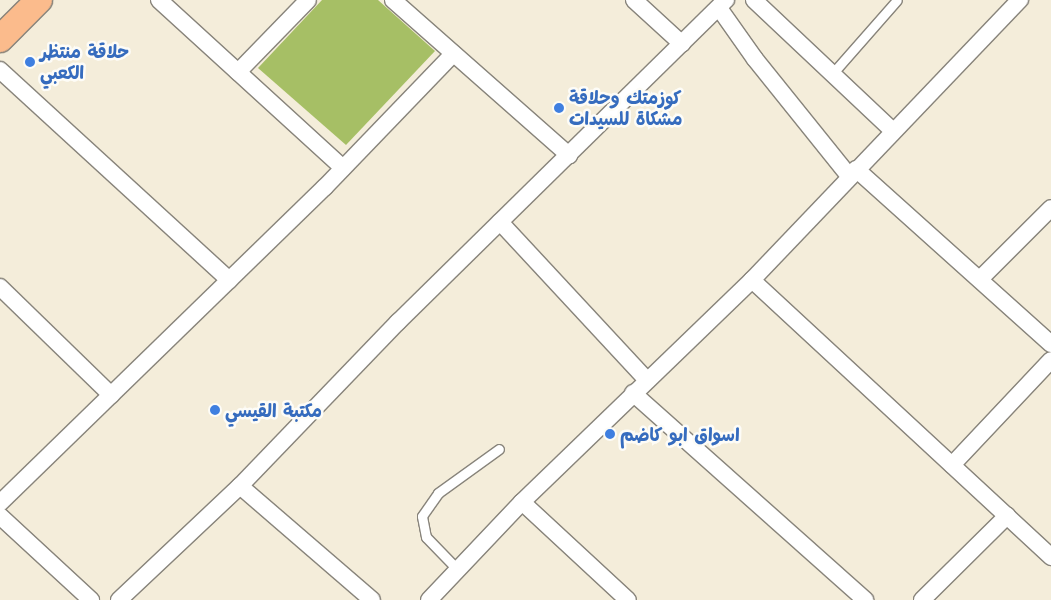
<!DOCTYPE html>
<html>
<head>
<meta charset="utf-8">
<style>
	body { margin:0 }
	#map { position:relative; width:1051px; height:600px; overflow:hidden; background:#f4edda; font-family:Mali,"Playpen Sans Arabic",sans-serif }
	div>[style] { position:absolute }
	[style*='--x'] { left:calc(var(--x)*1px); top:calc(var(--y)*1px); width:calc(var(--w)*1px); rotate:calc(var(--a)*1deg) }
	.green>* { inset:0; background:#a6bf65 }
	.roads { filter:drop-shadow(1px 0 #88847b) drop-shadow(-1px 0 #88847b) drop-shadow(0 1px #88847b) drop-shadow(0 -1px #88847b) }
	.lane>* { height:9px; margin:-4.5px; padding:0 4.5px; transform-origin:4.5px; border-radius:4.5px; background:#fff }
	.street>* { height:16px; margin:-8px; padding:0 8px; transform-origin:8px; border-radius:8px; background:#fff }
	.primary>* { height:26px; margin:-13px; padding:0 13px; transform-origin:13px; border-radius:13px; background:#fbbb8c }
	.dots>* { width:14px; height:14px; translate:-50% -50%; box-sizing:border-box; border:2px solid #fdfcf7; border-radius:50% }
	span { translate:-50% -50%; white-space:nowrap; text-align:center; line-height:1.15; -webkit-text-stroke:5px #fdfcf7; paint-order:stroke }
	.shop-label { font-size:18px; color:#366cbe; font-weight:700 }
	.left { translate:0 -50%; text-align:left }
</style>
</head>
<body>
<div id="map">
	<div class="green">
		<div style="clip-path:polygon(322px 0,378px 0,435px 51px,346px 145px,258px 68px)"></div>
	</div>
	<div class="roads">
		<div class="lane">
			<div style="--x:832;--y:74;--w:98;--a:-48.7"></div>
			<div style="--x:459;--y:571;--w:47;--a:-134.1"></div>
			<div style="--x:426;--y:537;--w:21;--a:-101"></div>
			<div style="--x:422;--y:516;--w:28;--a:-55"></div>
			<div style="--x:438;--y:493;--w:75;--a:-35.8"></div>
		</div>
		<div class="street">
			<div style="--x:159;--y:0;--w:249;--a:42.4"></div>
			<div style="--x:393;--y:0;--w:235;--a:41.4"></div>
			<div style="--x:634;--y:0;--w:65;--a:42.5"></div>
			<div style="--x:754;--y:0;--w:191;--a:43.3"></div>
			<div style="--x:719;--y:8;--w:62;--a:54.8"></div>
			<div style="--x:755;--y:59;--w:150;--a:51.2"></div>
			<div style="--x:0;--y:70;--w:311;--a:42.5"></div>
			<div style="--x:238;--y:72;--w:100;--a:-45.8"></div>
			<div style="--x:856;--y:169;--w:262;--a:41.9"></div>
			<div style="--x:500;--y:222;--w:216;--a:47.1"></div>
			<div style="--x:980;--y:279;--w:100;--a:-45"></div>
			<div style="--x:752;--y:280;--w:408;--a:42.8"></div>
			<div style="--x:0;--y:287;--w:155;--a:44.2"></div>
			<div style="--x:633;--y:393;--w:311;--a:41.7"></div>
			<div style="--x:952;--y:465;--w:144;--a:-46.7"></div>
			<div style="--x:240;--y:486;--w:174;--a:40.8"></div>
			<div style="--x:522;--y:502;--w:144;--a:42.8"></div>
			<div style="--x:0;--y:503;--w:453;--a:-44.2"></div>
			<div style="--x:325;--y:187;--w:185;--a:-46.1"></div>
			<div style="--x:0;--y:516;--w:124;--a:42.7"></div>
			<div style="--x:119;--y:600;--w:166;--a:-43.3"></div>
			<div style="--x:240;--y:486;--w:228;--a:-46.1"></div>
			<div style="--x:398;--y:322;--w:460;--a:-44.5"></div>
			<div style="--x:429;--y:600;--w:135;--a:-46.5"></div>
			<div style="--x:522;--y:502;--w:320;--a:-44"></div>
			<div style="--x:752;--y:280;--w:388;--a:-46.3"></div>
			<div style="--x:922;--y:600;--w:120;--a:-44.7"></div>
		</div>
		<div class="primary">
			<div style="--x:0;--y:39;--w:55;--a:-45"></div>
		</div>
	</div>
	<div class="dots">
		<div style="left:30px;top:62px;background:#3f7fe0"></div>
		<div style="left:559px;top:108px;background:#3f7fe0"></div>
		<div style="left:215px;top:410px;background:#3f7fe0"></div>
		<div style="left:610px;top:434px;background:#3f7fe0"></div>
	</div>
	<div class="shop-label">
		<span class="left" style="left:40px;top:62px">حلاقة منتظر<br>الكعبي</span>
		<span class="left" style="left:569px;top:108px">كوزمتك وحلاقة<br>مشكاة للسيدات</span>
		<span class="left" style="left:225px;top:410px">مكتبة القيسي</span>
		<span class="left" style="left:620px;top:434px">اسواق ابو كاضم</span>
	</div>
</div>
</body>
</html>
